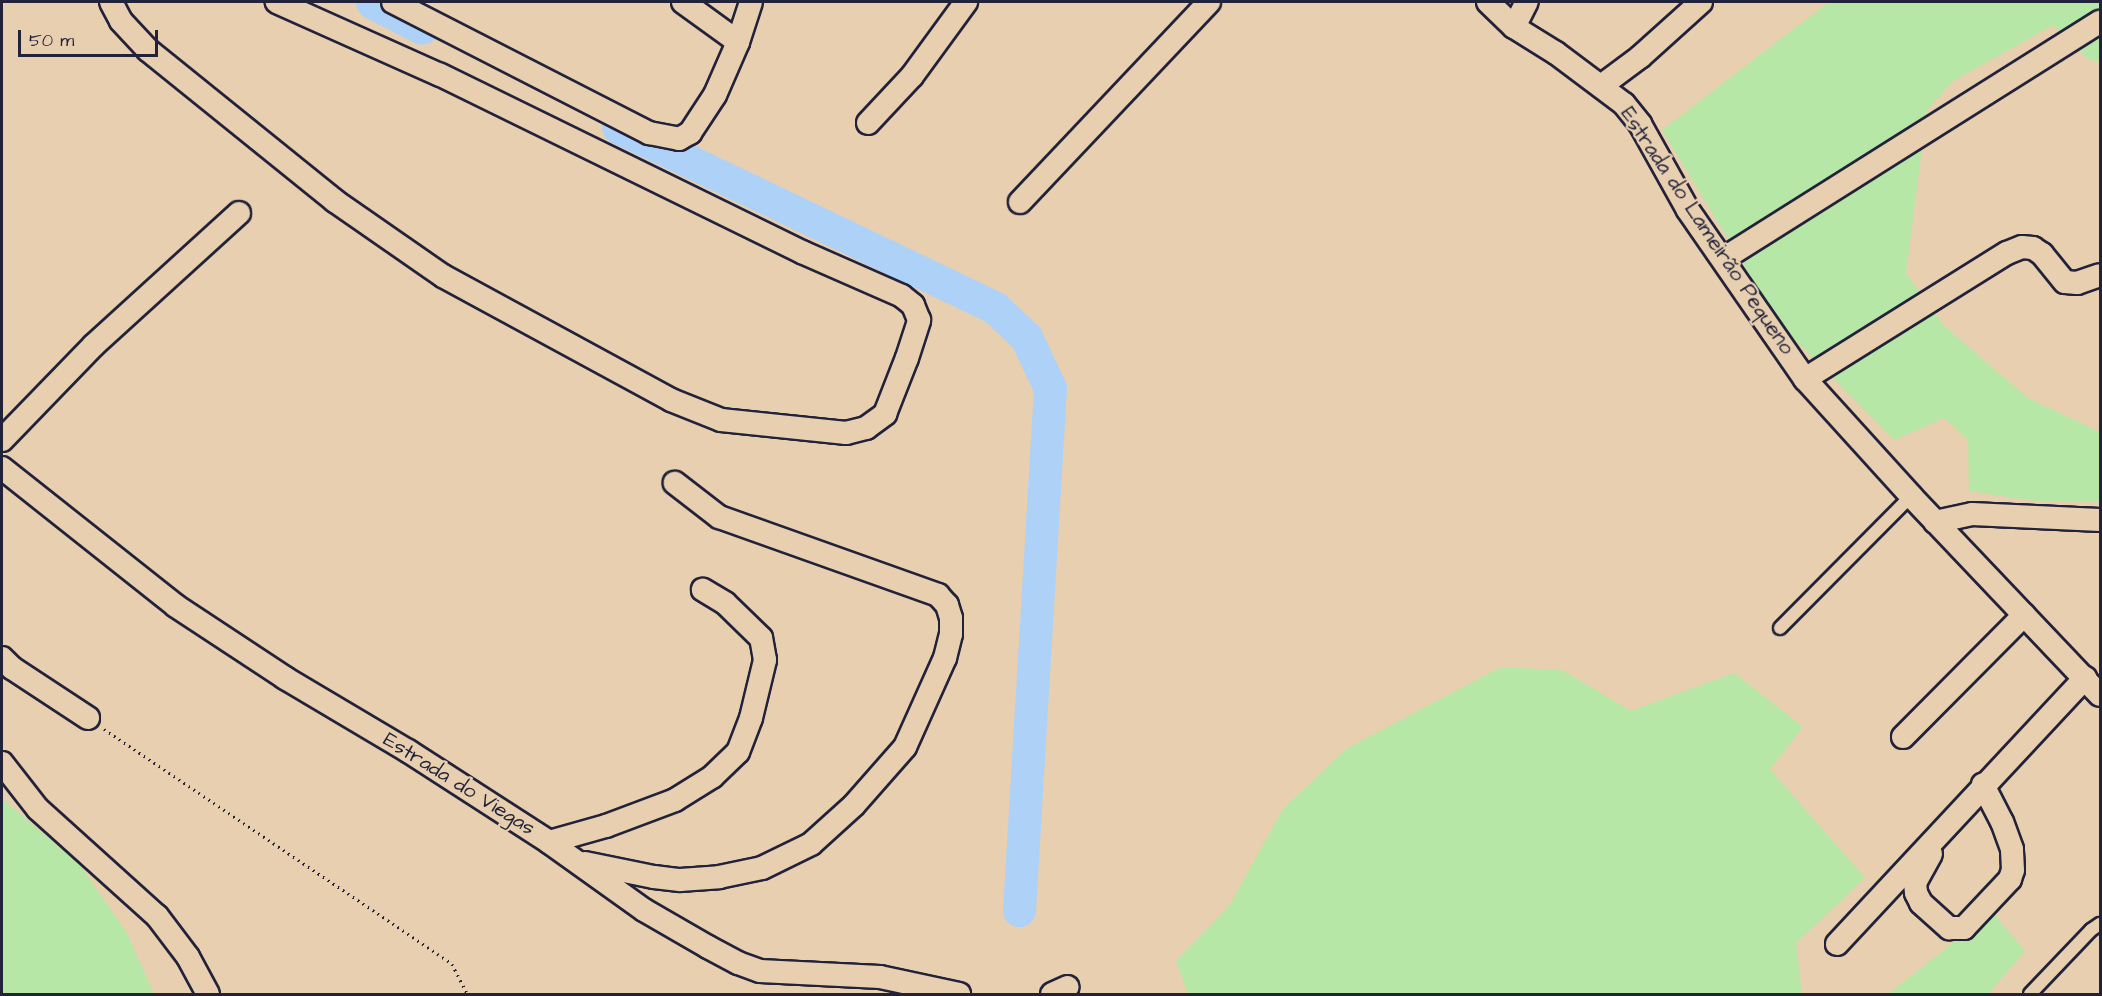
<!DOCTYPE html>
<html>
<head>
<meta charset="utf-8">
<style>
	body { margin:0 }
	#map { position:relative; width:2102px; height:996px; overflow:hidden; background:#e7cfaf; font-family:"Architects Daughter",sans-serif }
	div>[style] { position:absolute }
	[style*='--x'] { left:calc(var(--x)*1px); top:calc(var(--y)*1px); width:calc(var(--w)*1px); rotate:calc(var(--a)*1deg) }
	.green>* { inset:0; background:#b7e7a7 }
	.river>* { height:33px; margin:-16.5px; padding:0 16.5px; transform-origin:16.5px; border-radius:16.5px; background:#aed2f7 }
	.path>* { height:3px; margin-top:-1.5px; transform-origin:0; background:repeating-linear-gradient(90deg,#22223b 0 1.5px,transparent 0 6px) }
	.roads { filter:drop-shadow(2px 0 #22223b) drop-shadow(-2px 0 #22223b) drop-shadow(0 2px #22223b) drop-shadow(0 -2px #22223b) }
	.lane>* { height:12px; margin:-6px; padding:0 6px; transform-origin:6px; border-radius:6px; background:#e7cfaf }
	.street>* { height:22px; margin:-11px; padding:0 11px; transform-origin:11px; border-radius:11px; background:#e7cfaf }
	span { translate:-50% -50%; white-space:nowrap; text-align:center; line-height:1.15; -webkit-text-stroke:4.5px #e7cfaf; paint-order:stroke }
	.street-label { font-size:21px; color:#22223b }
	.frame { position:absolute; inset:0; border:3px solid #22223b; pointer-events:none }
	.scale { position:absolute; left:18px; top:30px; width:140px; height:27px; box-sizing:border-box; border:3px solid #22223b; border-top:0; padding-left:8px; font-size:18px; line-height:21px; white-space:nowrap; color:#22223b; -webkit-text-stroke:4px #e7cfaf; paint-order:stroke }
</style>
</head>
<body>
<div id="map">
	<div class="green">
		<div style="clip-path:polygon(1829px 2px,2100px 2px,2100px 61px,2089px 60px,2053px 25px,1953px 81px,1927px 110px,1906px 273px,1944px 326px,2028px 398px,2100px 432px,2100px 501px,2036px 501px,1969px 491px,1968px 440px,1944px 418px,1894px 440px,1780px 325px,1662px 130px)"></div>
		<div style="clip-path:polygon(1501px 667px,1562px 670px,1631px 711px,1734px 673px,1803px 727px,1770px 769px,1865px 878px,1796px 943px,1802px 994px,1188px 994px,1176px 961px,1229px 906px,1283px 809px,1346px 749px)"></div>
		<div style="clip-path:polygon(4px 800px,80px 865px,127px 933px,154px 994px,2px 994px,2px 804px)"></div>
		<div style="clip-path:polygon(1992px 912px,2025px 951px,1988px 994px,1888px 994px)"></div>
	</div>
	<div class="river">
		<div style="--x:372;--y:2;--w:56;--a:27.5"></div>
		<div style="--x:618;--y:127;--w:418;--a:25.6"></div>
		<div style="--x:995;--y:308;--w:42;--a:43.1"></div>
		<div style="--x:1026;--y:337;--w:56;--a:64.8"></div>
		<div style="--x:1050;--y:388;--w:523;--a:93.4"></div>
	</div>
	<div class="path">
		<div style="--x:104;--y:729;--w:420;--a:34"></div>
		<div style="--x:452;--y:964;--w:34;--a:63"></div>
	</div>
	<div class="roads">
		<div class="lane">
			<div style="--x:1780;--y:628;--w:186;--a:-45.2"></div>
			<div style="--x:2030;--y:994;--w:88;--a:-46.4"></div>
			<div style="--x:2091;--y:930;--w:11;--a:-34"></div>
		</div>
		<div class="street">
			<div style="--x:111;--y:2;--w:21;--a:62"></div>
			<div style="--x:121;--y:21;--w:40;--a:47"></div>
			<div style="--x:148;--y:50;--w:240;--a:38.9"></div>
			<div style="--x:335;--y:201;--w:131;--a:34.8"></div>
			<div style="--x:443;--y:276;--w:260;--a:28.5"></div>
			<div style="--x:671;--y:400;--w:54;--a:21.8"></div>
			<div style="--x:721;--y:420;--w:126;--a:5.9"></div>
			<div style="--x:846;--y:433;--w:21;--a:-14"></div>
			<div style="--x:866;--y:428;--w:24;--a:-36"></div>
			<div style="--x:885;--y:414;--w:60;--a:-68.6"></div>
			<div style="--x:907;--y:358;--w:40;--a:-72"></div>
			<div style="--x:919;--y:320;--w:16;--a:-112"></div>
			<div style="--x:913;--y:305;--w:14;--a:-141"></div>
			<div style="--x:902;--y:296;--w:109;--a:-156.3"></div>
			<div style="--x:802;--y:252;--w:403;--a:-153.9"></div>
			<div style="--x:440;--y:75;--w:179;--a:-155.9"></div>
			<div style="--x:393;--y:2;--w:288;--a:27.1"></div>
			<div style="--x:649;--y:133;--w:31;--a:11"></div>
			<div style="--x:679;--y:139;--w:13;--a:-29"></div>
			<div style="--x:690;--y:133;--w:45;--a:-56.7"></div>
			<div style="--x:715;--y:95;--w:58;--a:-66.5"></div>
			<div style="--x:738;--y:42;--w:42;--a:-72"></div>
			<div style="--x:683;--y:2;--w:68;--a:36"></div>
			<div style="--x:1488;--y:2;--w:36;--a:44"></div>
			<div style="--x:1514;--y:27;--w:49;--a:31.8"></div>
			<div style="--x:1556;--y:53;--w:85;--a:36.9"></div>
			<div style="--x:1624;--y:104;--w:26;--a:51"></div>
			<div style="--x:1640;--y:124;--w:98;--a:60.8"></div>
			<div style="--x:1688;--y:210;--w:206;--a:55.3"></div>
			<div style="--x:1805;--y:379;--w:158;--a:47.8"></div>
			<div style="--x:1911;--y:496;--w:274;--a:46.5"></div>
			<div style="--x:1514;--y:27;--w:28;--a:-63"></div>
			<div style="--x:1601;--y:86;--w:49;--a:-36.6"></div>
			<div style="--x:1640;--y:57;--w:82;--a:-42"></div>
			<div style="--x:868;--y:123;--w:64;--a:-46.9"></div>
			<div style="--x:912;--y:76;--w:92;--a:-53.9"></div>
			<div style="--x:1020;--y:202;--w:275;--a:-46.6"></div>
			<div style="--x:1723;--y:259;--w:445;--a:-32.2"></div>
			<div style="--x:1805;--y:379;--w:238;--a:-32"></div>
			<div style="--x:2007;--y:253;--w:16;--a:-22"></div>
			<div style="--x:2022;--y:247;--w:11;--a:5"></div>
			<div style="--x:2033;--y:248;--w:11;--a:34"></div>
			<div style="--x:2042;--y:254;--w:36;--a:51"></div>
			<div style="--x:2065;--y:282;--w:12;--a:5"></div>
			<div style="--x:2077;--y:283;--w:24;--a:-19"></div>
			<div style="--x:2;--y:440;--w:132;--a:-45.9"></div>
			<div style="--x:94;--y:345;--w:196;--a:-42.3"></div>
			<div style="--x:2;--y:468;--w:222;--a:38.4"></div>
			<div style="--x:176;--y:606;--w:131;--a:33.4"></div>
			<div style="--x:285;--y:678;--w:143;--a:30.7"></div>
			<div style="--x:408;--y:751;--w:168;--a:32.8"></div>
			<div style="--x:549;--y:842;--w:117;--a:35.6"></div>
			<div style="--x:644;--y:910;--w:74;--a:30"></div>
			<div style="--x:708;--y:947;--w:34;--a:28"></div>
			<div style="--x:738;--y:963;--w:23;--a:20"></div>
			<div style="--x:760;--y:971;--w:120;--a:2.9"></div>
			<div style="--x:880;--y:977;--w:81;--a:12.1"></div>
			<div style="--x:1935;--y:522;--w:38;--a:-12"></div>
			<div style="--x:1972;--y:514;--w:128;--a:2.7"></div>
			<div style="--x:2;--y:658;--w:14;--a:45"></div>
			<div style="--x:12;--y:668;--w:91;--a:33.3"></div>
			<div style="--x:1903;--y:737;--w:172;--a:-45.2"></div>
			<div style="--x:2;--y:763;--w:58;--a:52"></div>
			<div style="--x:38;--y:809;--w:160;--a:42"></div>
			<div style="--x:157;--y:916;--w:51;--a:52.9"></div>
			<div style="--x:188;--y:957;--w:42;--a:61.6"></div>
			<div style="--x:549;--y:842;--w:59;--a:-15.7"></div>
			<div style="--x:606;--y:826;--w:74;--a:-20.6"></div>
			<div style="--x:675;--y:800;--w:44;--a:-31.9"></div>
			<div style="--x:712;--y:777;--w:36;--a:-44"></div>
			<div style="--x:738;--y:752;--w:36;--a:-69"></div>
			<div style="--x:751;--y:718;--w:60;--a:-76.4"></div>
			<div style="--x:765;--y:660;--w:22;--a:-100"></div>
			<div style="--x:761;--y:638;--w:50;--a:-135.8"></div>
			<div style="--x:725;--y:603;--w:26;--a:-149"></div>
			<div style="--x:1931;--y:854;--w:33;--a:119"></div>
			<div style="--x:1915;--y:883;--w:10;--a:84"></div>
			<div style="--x:1916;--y:893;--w:11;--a:63"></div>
			<div style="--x:1921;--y:903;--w:38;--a:42"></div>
			<div style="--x:1949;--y:928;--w:15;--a:0"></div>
			<div style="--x:1964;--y:928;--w:67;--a:-46.8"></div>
			<div style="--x:2010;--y:879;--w:9;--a:-72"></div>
			<div style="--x:2013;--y:870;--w:21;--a:-93"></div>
			<div style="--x:2012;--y:849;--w:29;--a:-110"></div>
			<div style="--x:2002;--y:822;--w:42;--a:-117.2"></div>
			<div style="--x:585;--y:863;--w:70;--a:11.5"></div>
			<div style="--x:654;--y:877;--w:26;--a:7"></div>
			<div style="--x:680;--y:880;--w:39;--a:-4"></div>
			<div style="--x:719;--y:877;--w:44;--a:-11.8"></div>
			<div style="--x:762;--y:868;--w:55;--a:-26.1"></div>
			<div style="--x:811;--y:844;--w:58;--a:-42.2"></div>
			<div style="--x:854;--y:805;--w:77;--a:-48.7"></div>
			<div style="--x:905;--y:747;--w:98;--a:-65.8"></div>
			<div style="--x:945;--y:658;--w:25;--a:-76"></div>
			<div style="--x:951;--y:634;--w:16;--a:-90"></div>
			<div style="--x:951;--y:618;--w:14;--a:-107"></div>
			<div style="--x:947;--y:605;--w:13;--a:-132"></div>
			<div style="--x:938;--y:595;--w:232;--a:-160.4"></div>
			<div style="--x:719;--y:517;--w:56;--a:-142.3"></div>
			<div style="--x:1837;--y:944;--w:364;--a:-47"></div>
			<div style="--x:1052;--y:994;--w:17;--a:-24"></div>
		</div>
	</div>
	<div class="street-label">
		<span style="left:1707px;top:231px;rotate:56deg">Estrada do Lameirão Pequeno</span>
		<span style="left:459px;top:784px;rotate:32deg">Estrada do Viegas</span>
	</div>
	<div class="frame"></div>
	<div class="scale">50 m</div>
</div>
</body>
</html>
